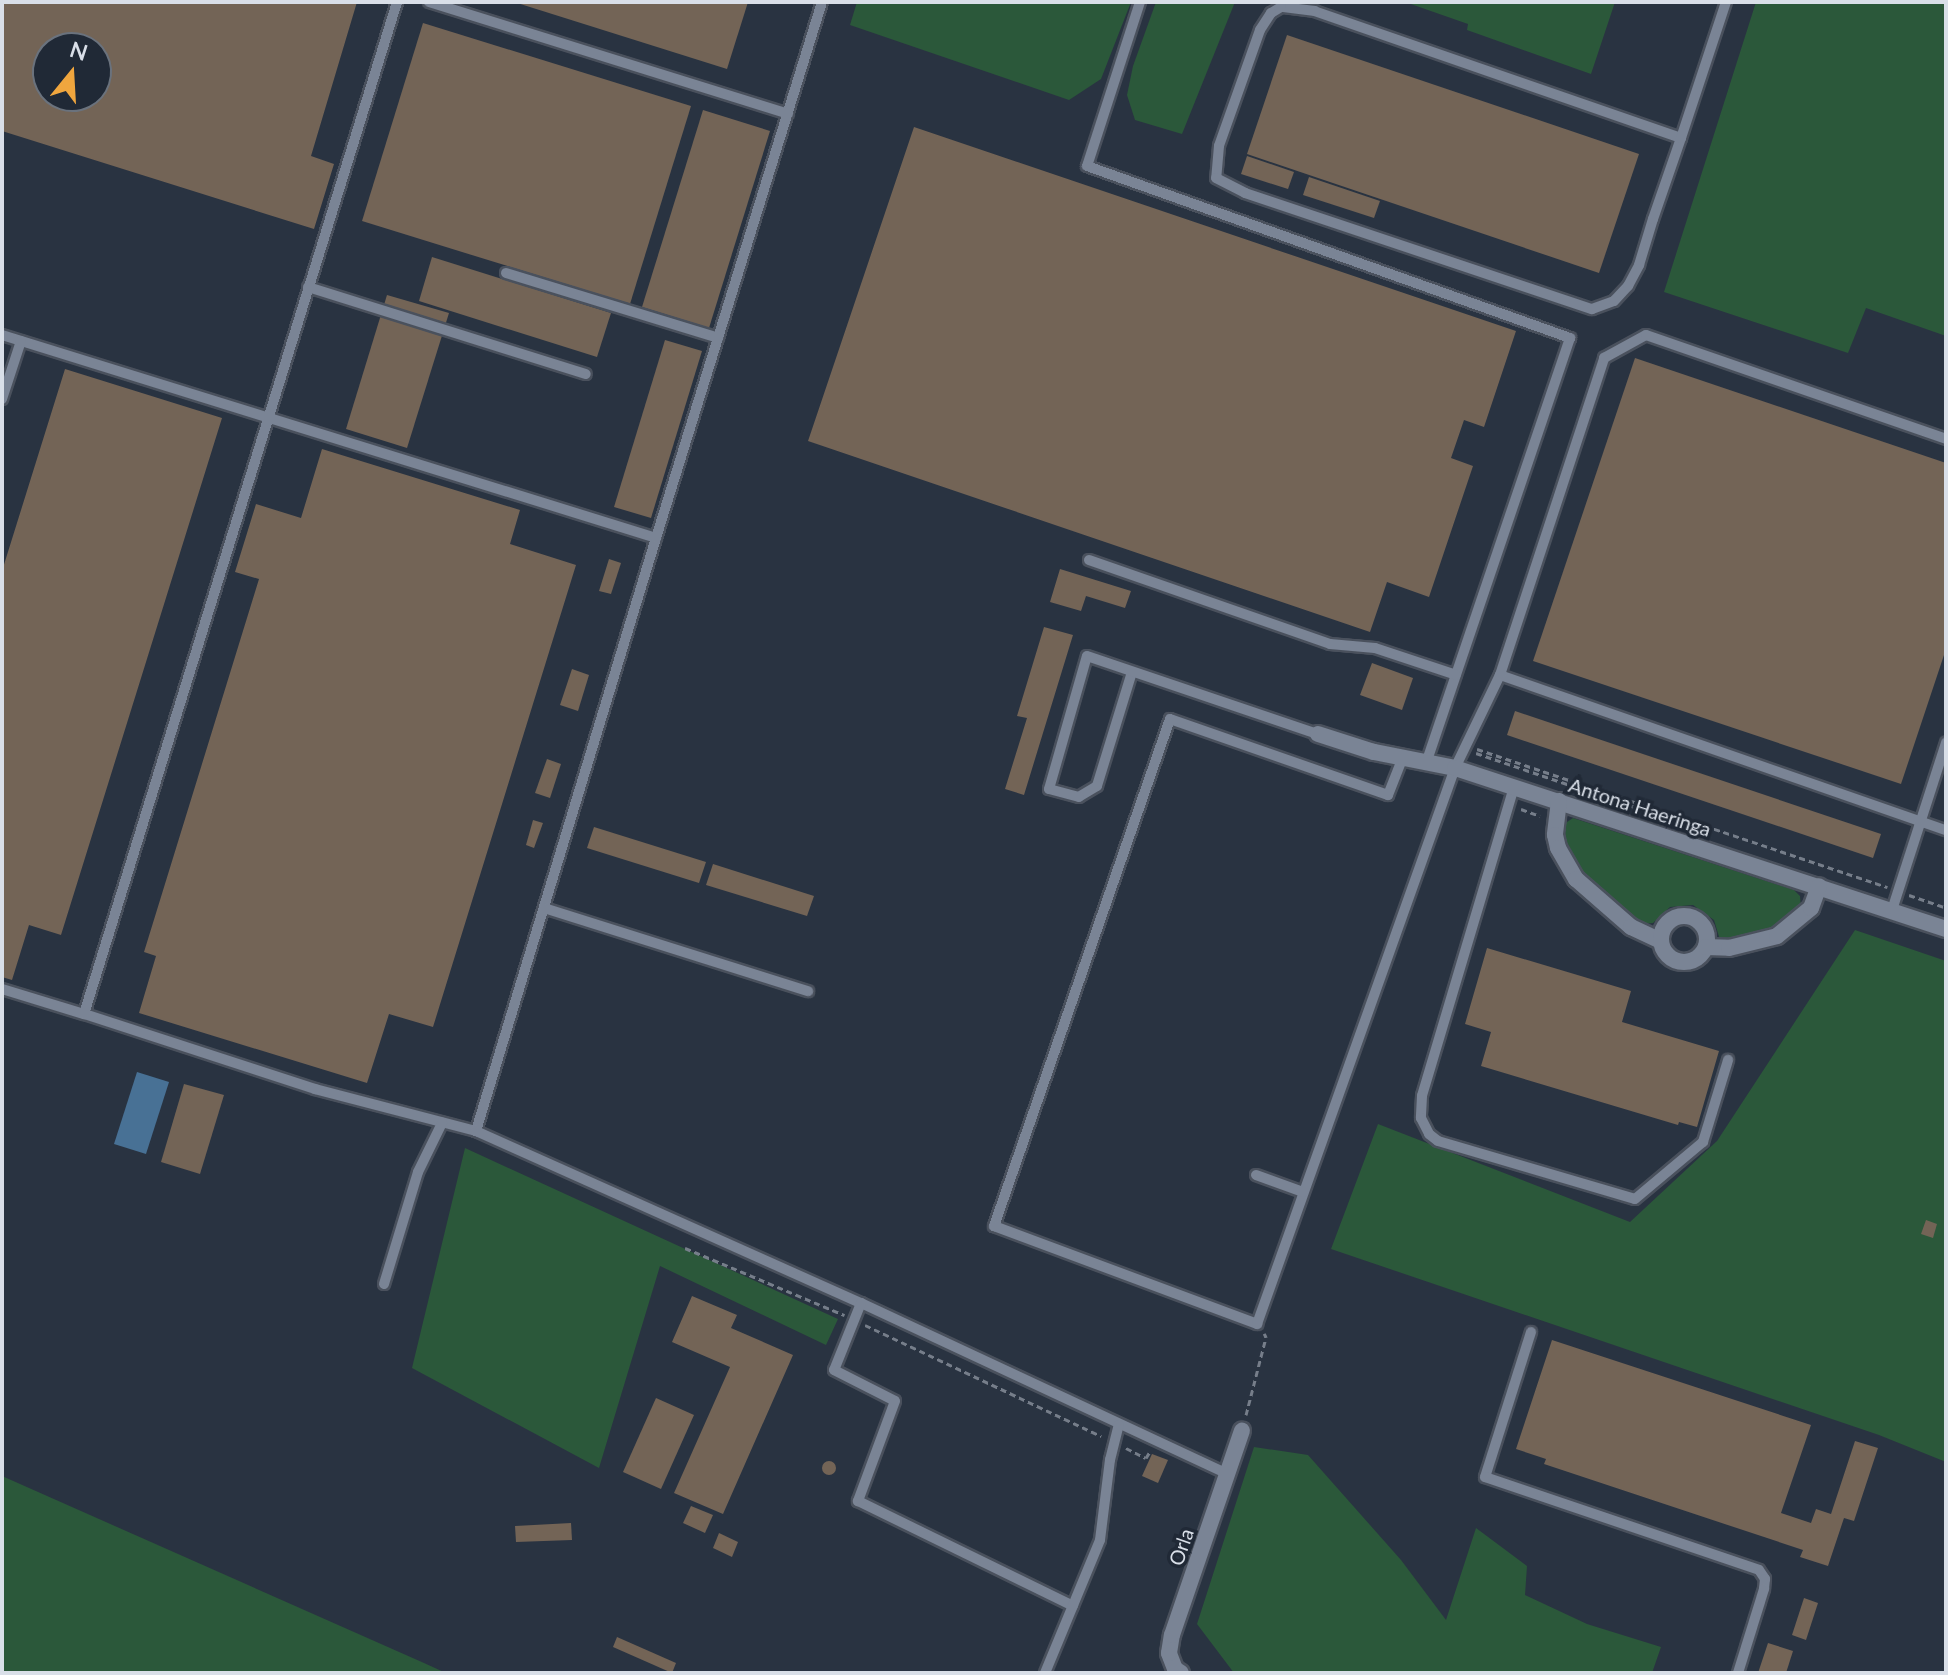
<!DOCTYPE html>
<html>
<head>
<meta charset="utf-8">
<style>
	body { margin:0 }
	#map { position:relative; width:1948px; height:1675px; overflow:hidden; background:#293341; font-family:Lato,sans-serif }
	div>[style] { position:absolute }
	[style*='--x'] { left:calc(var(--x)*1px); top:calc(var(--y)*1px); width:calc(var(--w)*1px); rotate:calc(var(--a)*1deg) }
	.green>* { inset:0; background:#2b583a }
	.water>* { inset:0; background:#487195 }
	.building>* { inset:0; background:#736456 }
	.round { border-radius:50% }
	.path>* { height:3px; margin-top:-1.5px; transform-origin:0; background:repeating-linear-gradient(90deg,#767e8a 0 6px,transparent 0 10px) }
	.roads { filter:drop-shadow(2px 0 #4a515d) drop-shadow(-2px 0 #4a515d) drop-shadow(0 2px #4a515d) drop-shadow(0 -2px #4a515d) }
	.lane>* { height:10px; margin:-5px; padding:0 5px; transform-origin:5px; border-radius:5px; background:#7a8495 }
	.street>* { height:16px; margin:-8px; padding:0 8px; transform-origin:8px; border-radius:8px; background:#7a8495 }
	.street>.ring { margin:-8px; padding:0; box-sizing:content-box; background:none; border:16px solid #7a8495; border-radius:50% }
	span { translate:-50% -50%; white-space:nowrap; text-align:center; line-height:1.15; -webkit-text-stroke:7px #202936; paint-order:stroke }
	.street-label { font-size:20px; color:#d9dfe8 }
	.frame { position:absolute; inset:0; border:4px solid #d9dfe8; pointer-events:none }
	.north { position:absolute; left:32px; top:32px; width:80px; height:80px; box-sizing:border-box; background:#202936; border:2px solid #6a727d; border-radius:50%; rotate:18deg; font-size:22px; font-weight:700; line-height:32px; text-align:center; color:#d9dfe8 }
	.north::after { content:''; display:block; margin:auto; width:28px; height:36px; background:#f0a63e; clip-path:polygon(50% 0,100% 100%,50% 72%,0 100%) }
</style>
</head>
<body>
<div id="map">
	<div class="green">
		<div style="clip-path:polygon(857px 2px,1131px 2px,1101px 79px,1069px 100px,850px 25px)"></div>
		<div style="clip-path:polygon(1156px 2px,1235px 2px,1182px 134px,1135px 120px,1127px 95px,1133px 66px)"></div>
		<div style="clip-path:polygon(1405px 2px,1615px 2px,1591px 74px,1467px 30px,1468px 24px)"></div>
		<div style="clip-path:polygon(1756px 2px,1946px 2px,1946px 336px,1866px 308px,1848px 353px,1664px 292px)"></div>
		<div style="clip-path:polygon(1573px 818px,1794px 890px,1800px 896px,1801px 908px,1794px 917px,1770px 930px,1732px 940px,1720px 940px,1714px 920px,1693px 905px,1670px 907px,1653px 923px,1643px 924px,1583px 873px,1563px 835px,1564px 824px)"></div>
		<div style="clip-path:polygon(1855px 930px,1946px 961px,1946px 1462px,1879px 1435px,1331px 1249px,1378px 1124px,1630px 1222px,1717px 1141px)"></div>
		<div style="clip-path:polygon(465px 1148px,838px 1319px,826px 1345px,660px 1266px,599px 1468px,412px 1368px)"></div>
		<div style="clip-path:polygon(1254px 1447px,1308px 1455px,1401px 1560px,1446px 1620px,1476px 1528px,1527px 1566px,1525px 1595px,1587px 1624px,1661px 1647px,1652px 1673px,1234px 1673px,1197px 1624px)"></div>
		<div style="clip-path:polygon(2px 1476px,424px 1663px,446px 1673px,2px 1673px)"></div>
	</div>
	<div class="water">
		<div style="clip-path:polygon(137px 1072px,169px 1082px,146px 1154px,114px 1144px)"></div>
	</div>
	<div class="building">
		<div style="clip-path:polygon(evenodd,2px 2px,357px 2px,311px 156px,334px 164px,314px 229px,2px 131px,2px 2px,48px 48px,96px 48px,96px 96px,48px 96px,48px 48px)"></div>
		<div style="clip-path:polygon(514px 2px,748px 2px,727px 69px)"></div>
		<div style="clip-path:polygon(423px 23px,691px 106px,630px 304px,362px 221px)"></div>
		<div style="clip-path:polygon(1287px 35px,1639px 154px,1599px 273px,1247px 154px)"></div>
		<div style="clip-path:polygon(703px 110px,770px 131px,709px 328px,642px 307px)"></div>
		<div style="clip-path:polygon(914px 127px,1516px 331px,1484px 427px,1464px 420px,1451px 458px,1473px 466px,1429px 597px,1387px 582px,1370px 632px,808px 441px)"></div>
		<div style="clip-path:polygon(1247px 156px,1294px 172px,1288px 189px,1241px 174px)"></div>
		<div style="clip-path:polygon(1309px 177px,1380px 201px,1374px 218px,1303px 195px)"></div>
		<div style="clip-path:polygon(432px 257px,611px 313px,597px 357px,419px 301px)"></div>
		<div style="clip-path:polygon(387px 295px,449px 313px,407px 448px,346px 429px)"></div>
		<div style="clip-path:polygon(665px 340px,702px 351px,651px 518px,614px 507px)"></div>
		<div style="clip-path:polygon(1635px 358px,1946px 463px,1946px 649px,1901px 784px,1533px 661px)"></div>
		<div style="clip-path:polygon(65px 369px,222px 418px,61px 935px,29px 925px,12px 980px,2px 977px,2px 571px)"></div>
		<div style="clip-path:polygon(322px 449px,520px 510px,510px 544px,576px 565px,433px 1027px,389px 1014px,367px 1083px,139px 1013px,156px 956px,144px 952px,259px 579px,235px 572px,256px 504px,301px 518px)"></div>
		<div style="clip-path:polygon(609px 559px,621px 563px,611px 594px,599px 591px)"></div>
		<div style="clip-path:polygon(1060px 569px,1131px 591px,1125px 608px,1086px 596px,1081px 611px,1050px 602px)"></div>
		<div style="clip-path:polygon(1044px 627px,1073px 635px,1024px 795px,1005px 789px,1027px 718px,1017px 716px)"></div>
		<div style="clip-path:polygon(1372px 663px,1413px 678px,1402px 710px,1360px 695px)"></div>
		<div style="clip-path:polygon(572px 669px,589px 675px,578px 711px,560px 705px)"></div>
		<div style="clip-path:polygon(1515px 711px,1881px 834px,1873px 858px,1507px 735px)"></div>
		<div style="clip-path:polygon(547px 759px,561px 764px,550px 798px,535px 793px)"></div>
		<div style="clip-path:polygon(533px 820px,543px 823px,534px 848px,526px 845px)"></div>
		<div style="clip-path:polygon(594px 827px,706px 862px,699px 883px,587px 848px)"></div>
		<div style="clip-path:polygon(713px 864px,814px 896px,807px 916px,706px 885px)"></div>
		<div style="clip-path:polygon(1487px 948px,1631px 991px,1622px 1022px,1719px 1051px,1697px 1127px,1679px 1122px,1678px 1125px,1481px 1066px,1491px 1032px,1465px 1024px)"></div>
		<div style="clip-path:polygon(184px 1084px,224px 1095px,200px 1174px,161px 1162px)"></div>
		<div style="clip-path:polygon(1926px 1220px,1937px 1224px,1933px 1238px,1921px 1234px)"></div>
		<div style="clip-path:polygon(692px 1296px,737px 1315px,731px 1328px,793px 1355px,723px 1514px,674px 1493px,730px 1367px,672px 1342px)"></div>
		<div style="clip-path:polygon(1552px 1340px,1811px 1425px,1781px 1513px,1811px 1523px,1816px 1509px,1831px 1514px,1855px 1441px,1878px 1448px,1854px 1521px,1844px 1518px,1828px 1566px,1800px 1557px,1803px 1550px,1544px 1464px,1546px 1459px,1516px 1449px)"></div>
		<div style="clip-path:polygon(656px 1398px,694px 1415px,661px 1489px,623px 1472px)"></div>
		<div style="clip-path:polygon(1152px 1454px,1168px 1460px,1158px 1483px,1142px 1476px)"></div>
		<div class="round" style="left:822px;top:1461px;width:14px;height:14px"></div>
		<div style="clip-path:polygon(691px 1506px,713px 1515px,705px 1533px,683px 1523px)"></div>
		<div style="clip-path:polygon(571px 1523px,572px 1540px,516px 1542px,515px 1526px)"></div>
		<div style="clip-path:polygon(719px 1533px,738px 1542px,732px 1557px,713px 1548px)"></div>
		<div style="clip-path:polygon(1804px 1598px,1818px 1603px,1806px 1640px,1792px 1635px)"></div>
		<div style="clip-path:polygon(617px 1637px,676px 1663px,672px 1673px,613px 1647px)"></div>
		<div style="clip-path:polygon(1768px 1643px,1793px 1651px,1786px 1673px,1758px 1673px)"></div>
	</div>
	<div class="path">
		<div style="--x:1477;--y:749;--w:433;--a:18.6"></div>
		<div style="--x:1476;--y:753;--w:208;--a:18.8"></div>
		<div style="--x:1521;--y:809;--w:20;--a:20"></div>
		<div style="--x:1909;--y:895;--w:39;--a:19"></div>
		<div style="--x:685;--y:1248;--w:173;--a:22.8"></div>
		<div style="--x:865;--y:1325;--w:261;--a:25.2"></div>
		<div style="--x:1246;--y:1415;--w:81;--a:-75.6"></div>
		<div style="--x:1266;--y:1337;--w:4;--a:-117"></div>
		<div style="--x:1126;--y:1448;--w:22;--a:27"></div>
		<div style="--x:1146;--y:1458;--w:6;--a:-59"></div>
	</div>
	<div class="roads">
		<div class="lane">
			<div style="--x:429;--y:2;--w:376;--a:17.3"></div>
			<div style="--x:1140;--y:2;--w:172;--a:107.9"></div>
			<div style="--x:1087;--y:166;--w:513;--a:19.6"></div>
			<div style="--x:1570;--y:338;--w:446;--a:108.7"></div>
			<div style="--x:1681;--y:138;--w:387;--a:-160.9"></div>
			<div style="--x:1315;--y:11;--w:34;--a:-173"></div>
			<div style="--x:1281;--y:7;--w:12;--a:149"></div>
			<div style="--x:1271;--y:13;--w:20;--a:123"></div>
			<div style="--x:1260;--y:30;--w:123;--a:109.5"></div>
			<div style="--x:1219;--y:146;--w:32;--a:95"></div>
			<div style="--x:1216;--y:178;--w:33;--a:27"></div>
			<div style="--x:1245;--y:193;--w:366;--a:18.5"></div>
			<div style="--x:1592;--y:309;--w:23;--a:-20"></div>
			<div style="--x:1614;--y:301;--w:21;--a:-47"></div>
			<div style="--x:1628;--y:286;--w:24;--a:-62"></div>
			<div style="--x:1639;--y:265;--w:48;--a:-73.1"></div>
			<div style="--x:1653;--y:219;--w:86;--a:-70.9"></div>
			<div style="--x:1681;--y:138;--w:143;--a:-71.7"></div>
			<div style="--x:506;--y:273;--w:222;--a:17"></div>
			<div style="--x:308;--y:287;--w:291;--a:17.4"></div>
			<div style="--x:2;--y:335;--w:685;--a:17.24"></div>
			<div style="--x:656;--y:538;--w:620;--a:106.89"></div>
			<div style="--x:476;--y:1131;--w:166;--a:-165.4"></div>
			<div style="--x:315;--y:1089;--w:243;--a:-162"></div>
			<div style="--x:2;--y:399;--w:61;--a:-71.9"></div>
			<div style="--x:656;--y:538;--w:561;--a:-72.79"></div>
			<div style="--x:1089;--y:560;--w:255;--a:19.2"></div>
			<div style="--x:1330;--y:644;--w:45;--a:5.1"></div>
			<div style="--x:1375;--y:648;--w:85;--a:18.4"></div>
			<div style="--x:1132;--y:672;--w:119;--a:107.1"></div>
			<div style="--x:1097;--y:786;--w:21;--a:149"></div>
			<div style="--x:1079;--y:797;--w:31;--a:-165"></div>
			<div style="--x:1049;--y:789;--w:138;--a:-74.1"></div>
			<div style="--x:1087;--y:656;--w:244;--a:18.7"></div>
			<div style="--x:1500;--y:675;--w:472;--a:19.2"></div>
			<div style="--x:1403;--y:757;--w:41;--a:111.5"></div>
			<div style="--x:1388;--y:795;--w:231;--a:-160.8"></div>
			<div style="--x:1170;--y:719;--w:537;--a:109.14"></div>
			<div style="--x:994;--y:1226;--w:281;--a:20.4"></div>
			<div style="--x:1257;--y:1324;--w:590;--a:-70.4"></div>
			<div style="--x:1455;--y:768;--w:103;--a:-64.2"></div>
			<div style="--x:1500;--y:675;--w:334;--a:-71.8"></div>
			<div style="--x:1604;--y:358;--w:48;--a:-28.7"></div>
			<div style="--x:1646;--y:335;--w:318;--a:19.1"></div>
			<div style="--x:1514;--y:787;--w:322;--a:106.6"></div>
			<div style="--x:1422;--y:1096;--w:22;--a:93"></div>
			<div style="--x:1421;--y:1118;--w:18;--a:63"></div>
			<div style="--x:1429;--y:1134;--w:11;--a:38"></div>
			<div style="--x:1438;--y:1141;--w:205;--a:16.4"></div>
			<div style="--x:1635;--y:1199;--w:89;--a:-40"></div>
			<div style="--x:1703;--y:1142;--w:86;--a:-73"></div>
			<div style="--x:544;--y:908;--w:277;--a:17.5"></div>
			<div style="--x:1892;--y:910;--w:176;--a:-72.1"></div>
			<div style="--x:2;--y:989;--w:86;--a:17"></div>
			<div style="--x:84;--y:1014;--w:1059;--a:-72.81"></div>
			<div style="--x:476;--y:1131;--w:422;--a:24.1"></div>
			<div style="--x:861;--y:1303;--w:404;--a:25"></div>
			<div style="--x:1256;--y:1175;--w:50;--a:19.9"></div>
			<div style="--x:384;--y:1284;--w:117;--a:-73.1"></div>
			<div style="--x:418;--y:1172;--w:55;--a:-63.9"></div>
			<div style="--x:861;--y:1303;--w:72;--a:111.9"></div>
			<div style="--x:834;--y:1370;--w:68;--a:26.9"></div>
			<div style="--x:895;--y:1401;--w:107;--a:110.3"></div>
			<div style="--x:858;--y:1501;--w:239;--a:26"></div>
			<div style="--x:1531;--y:1332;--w:152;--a:107.6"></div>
			<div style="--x:1485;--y:1477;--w:289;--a:18.7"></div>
			<div style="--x:1759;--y:1570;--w:11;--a:56"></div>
			<div style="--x:1765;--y:1579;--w:10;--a:96"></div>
			<div style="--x:1764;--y:1589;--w:88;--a:107.2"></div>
			<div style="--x:1045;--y:1673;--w:144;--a:-67.5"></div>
			<div style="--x:1100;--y:1540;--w:81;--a:-82.9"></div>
			<div style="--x:1110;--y:1460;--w:36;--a:-76"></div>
		</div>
		<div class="street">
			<div style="--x:1318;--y:734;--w:59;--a:17.8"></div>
			<div style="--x:1374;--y:752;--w:83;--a:11.2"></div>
			<div style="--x:1455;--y:768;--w:517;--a:18.15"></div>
			<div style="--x:1559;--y:801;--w:34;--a:97"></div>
			<div style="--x:1555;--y:835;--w:13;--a:77"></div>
			<div style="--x:1558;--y:848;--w:36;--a:60"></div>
			<div style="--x:1576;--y:879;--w:73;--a:41.1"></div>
			<div style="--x:1631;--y:927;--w:33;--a:25"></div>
			<div class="ring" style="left:1661px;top:916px;width:30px;height:30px"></div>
			<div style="--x:1706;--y:947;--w:23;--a:2"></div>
			<div style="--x:1729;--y:948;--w:49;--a:-14"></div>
			<div style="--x:1777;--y:936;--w:44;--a:-39.5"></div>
			<div style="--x:1811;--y:908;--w:23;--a:-70"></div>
			<div style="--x:1181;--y:1673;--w:7;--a:-146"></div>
			<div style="--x:1175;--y:1669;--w:17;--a:-111"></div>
			<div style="--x:1169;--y:1653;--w:18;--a:-81"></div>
			<div style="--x:1172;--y:1635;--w:216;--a:-71.1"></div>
		</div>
	</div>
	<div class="street-label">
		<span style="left:1640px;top:807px;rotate:18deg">Antona Haeringa</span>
		<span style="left:1181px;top:1547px;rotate:-71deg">Orla</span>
	</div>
	<div class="frame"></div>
	<div class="north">N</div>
</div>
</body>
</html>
